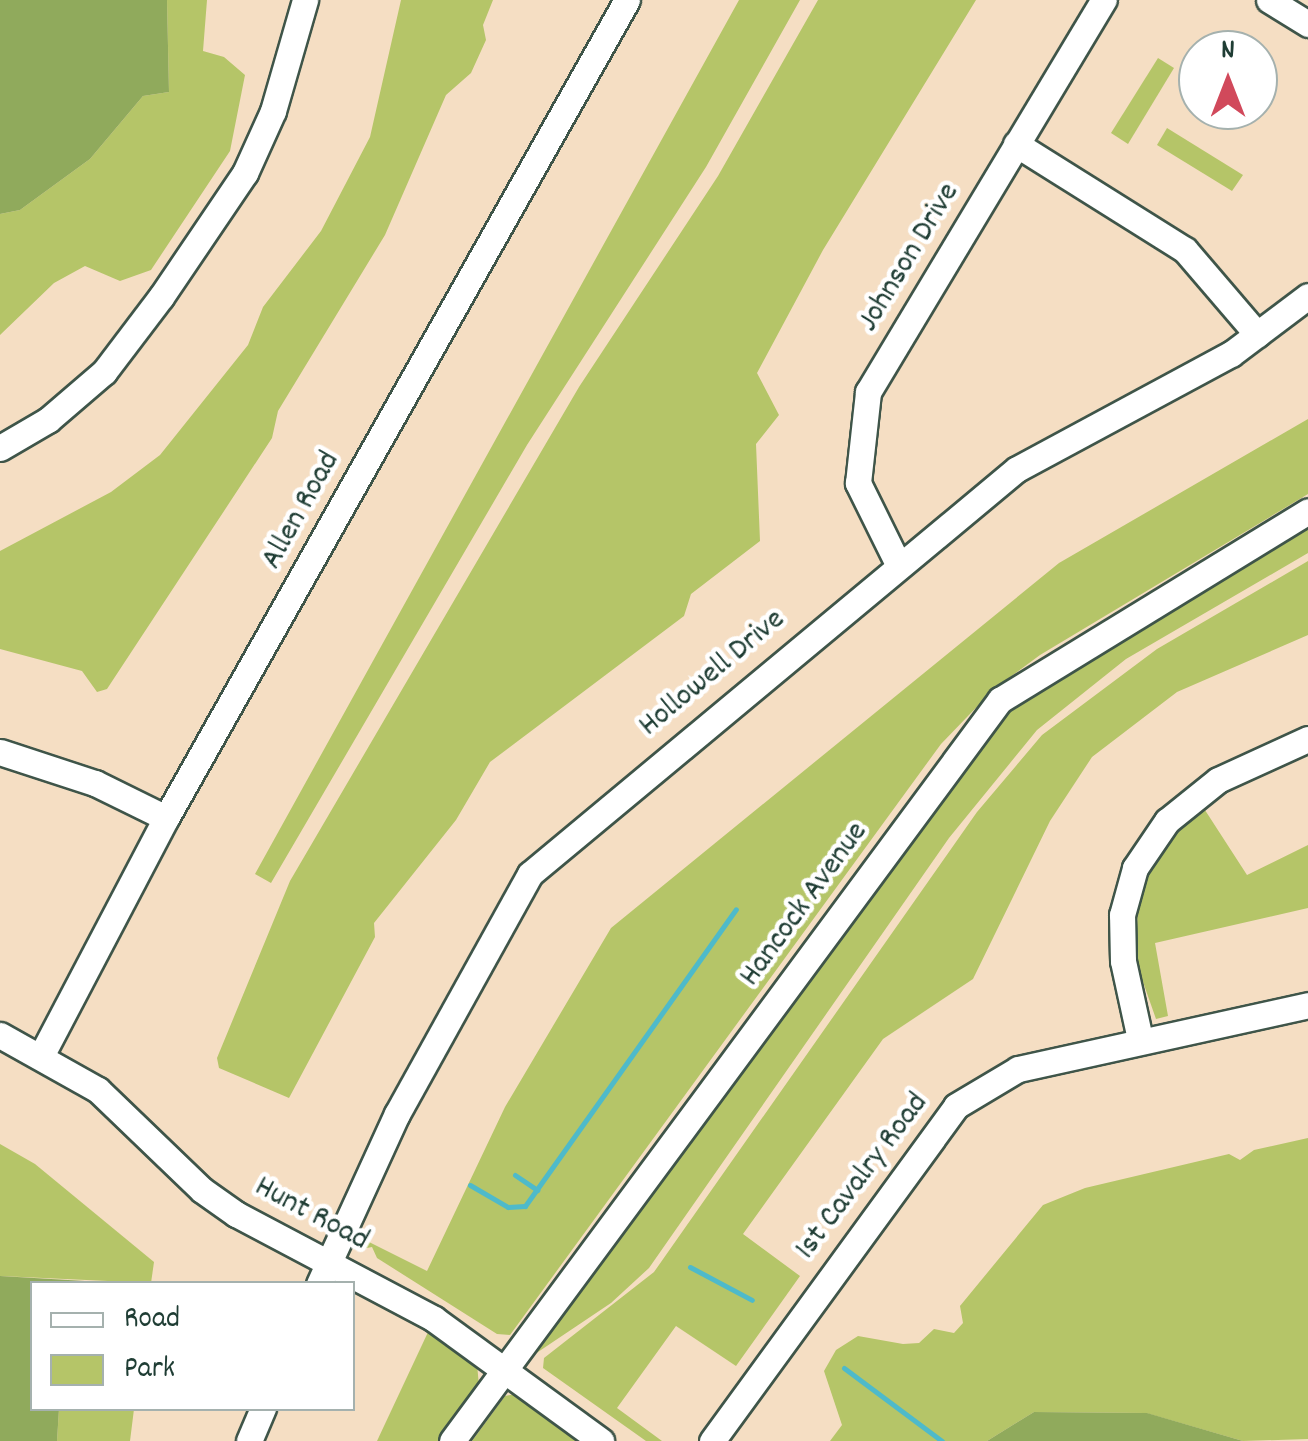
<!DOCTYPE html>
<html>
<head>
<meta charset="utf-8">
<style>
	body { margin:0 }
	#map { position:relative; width:1308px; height:1441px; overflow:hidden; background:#f5dec3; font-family:Dekko,sans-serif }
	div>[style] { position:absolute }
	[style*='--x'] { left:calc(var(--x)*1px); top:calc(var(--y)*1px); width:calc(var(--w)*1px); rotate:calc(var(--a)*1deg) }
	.green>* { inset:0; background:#b5c568 }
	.forest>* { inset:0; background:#90aa5c }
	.stream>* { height:5px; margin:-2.5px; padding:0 2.5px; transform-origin:2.5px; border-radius:2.5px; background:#4ebaca }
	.roads { filter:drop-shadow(2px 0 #3f5549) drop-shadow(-2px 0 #3f5549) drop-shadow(0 2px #3f5549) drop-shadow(0 -2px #3f5549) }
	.minor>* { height:25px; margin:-12.5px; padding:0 12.5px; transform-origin:12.5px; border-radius:12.5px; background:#fff }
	span { translate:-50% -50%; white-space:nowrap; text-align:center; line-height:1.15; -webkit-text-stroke:9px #fff; paint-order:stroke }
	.street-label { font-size:32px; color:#1f3d34 }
	.legend { position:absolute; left:30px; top:1281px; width:325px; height:130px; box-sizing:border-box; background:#fff; border:2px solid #a5b1ae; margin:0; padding:12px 18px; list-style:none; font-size:30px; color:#1f3d34 }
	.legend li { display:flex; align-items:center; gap:20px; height:50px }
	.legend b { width:50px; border:2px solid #a5b1ae }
	.north { position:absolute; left:1178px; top:30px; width:100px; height:100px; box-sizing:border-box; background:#fff; border:2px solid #a5b1ae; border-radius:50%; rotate:0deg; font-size:28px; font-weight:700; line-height:40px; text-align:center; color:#1f3d34 }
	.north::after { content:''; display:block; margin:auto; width:35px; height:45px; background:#d1495b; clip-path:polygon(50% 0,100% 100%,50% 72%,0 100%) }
</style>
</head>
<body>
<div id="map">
	<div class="green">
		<div style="clip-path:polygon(167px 0,207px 0,203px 51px,224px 57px,245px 75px,230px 151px,151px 270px,120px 281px,85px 266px,54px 283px,0 335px,0 214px,20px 210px,90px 159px,143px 96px,169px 92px)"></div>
		<div style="clip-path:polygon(401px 0,493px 0,483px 25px,486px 40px,471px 73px,446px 95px,385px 235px,278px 411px,272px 438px,107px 689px,97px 692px,82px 671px,0 649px,0 551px,111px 492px,160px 455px,248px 345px,263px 307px,321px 231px,370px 137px)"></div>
		<div style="clip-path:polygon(739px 0,800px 0,706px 167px,527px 445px,271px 883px,255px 874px)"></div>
		<div style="clip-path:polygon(818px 0,976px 0,823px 250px,757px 373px,779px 415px,756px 444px,760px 541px,691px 594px,684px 616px,490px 762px,456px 820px,374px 923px,375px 937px,289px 1098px,219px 1068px,217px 1058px,290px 881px,579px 387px,718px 176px)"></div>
		<div style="clip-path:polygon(1158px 58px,1174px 68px,1128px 144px,1111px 133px)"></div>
		<div style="clip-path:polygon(1167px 128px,1243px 175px,1232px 191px,1157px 145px)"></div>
		<div style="clip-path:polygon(1308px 419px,1308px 494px,1040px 655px,994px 689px,941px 744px,510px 1335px,497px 1334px,377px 1258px,372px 1247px,362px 1249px,361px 1238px,427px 1271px,505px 1107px,611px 928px,1059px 563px)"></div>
		<div style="clip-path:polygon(1308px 524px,1308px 553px,1126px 659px,1037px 730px,949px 838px,649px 1268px,611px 1303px,535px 1354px,1002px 717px)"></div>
		<div style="clip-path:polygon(1308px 561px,1308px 635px,1177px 692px,1092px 757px,1050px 821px,973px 979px,883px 1039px,743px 1234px,800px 1276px,736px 1366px,676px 1326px,617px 1408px,662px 1441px,646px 1441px,543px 1368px,544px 1358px,654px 1272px,977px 812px,1042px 735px,1157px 649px)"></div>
		<div style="clip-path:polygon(1203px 807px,1247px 875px,1308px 845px,1308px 908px,1155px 943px,1168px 1016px,1156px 1019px,1136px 962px,1138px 896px,1166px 839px)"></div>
		<div style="clip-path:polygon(1308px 1138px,1308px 1439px,1243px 1441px,1146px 1413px,1034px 1412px,987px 1441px,830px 1441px,842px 1425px,824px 1371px,836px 1350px,858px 1336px,903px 1344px,919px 1343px,934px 1329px,954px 1333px,963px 1323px,960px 1306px,1043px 1205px,1085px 1188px,1229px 1154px,1240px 1160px,1254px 1150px)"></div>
		<div style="clip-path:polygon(0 1144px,35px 1164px,154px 1262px,151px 1283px,0 1276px)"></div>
		<div style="clip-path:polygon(429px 1330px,477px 1364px,479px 1386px,440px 1441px,377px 1441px)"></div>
		<div style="clip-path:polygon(515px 1394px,584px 1441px,472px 1441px,505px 1396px)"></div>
		<div style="clip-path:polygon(59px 1409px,134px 1409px,130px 1441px,57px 1441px)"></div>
	</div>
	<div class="forest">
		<div style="clip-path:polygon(0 0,167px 0,169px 92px,143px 96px,90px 159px,20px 210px,0 214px)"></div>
		<div style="clip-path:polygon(0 1276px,85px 1281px,32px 1284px,32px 1408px,59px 1409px,57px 1441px,0 1441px)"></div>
		<div style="clip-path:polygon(1034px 1412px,1147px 1413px,1243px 1441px,987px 1441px)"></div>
	</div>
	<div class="stream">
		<div style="--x:515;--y:1175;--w:27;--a:34"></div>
		<div style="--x:470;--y:1185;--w:44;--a:30.1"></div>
		<div style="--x:508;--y:1207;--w:17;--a:-3"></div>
		<div style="--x:525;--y:1206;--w:364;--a:-54.6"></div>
		<div style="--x:690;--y:1267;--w:70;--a:28"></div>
		<div style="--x:844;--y:1368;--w:122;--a:36.7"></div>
	</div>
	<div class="roads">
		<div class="minor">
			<div style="--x:1269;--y:0;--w:46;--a:31.6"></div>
			<div style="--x:1016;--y:144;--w:199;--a:32.1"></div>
			<div style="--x:1185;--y:250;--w:111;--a:49.4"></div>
			<div style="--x:0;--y:448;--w:56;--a:-30.3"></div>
			<div style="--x:48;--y:420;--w:74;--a:-40.6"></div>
			<div style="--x:104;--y:372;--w:94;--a:-52.8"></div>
			<div style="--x:161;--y:297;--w:150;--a:-55.9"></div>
			<div style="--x:245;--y:173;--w:68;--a:-65.7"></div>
			<div style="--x:273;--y:111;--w:116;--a:-73.9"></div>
			<div style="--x:899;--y:566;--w:93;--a:-116.3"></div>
			<div style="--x:858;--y:483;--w:92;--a:-83.7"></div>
			<div style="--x:868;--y:392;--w:458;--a:-59"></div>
			<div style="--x:0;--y:752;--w:100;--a:18.1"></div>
			<div style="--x:95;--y:783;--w:79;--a:26.2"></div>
			<div style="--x:0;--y:1035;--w:112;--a:29.3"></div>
			<div style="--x:98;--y:1090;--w:144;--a:43.9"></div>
			<div style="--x:202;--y:1190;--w:42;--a:35.2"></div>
			<div style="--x:236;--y:1214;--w:224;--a:27.9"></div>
			<div style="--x:434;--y:1319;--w:207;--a:36.1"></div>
			<div style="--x:1140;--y:1039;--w:80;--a:-102.3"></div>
			<div style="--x:1123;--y:961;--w:46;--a:-91.2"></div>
			<div style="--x:1122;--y:915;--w:49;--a:-74.5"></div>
			<div style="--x:1135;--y:868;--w:57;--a:-55.8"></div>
			<div style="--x:1167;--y:821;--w:65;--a:-38.8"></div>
			<div style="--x:1218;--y:780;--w:99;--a:-24.5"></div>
			<div style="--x:41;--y:1056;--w:269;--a:-62.3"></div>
			<div style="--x:166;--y:818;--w:939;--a:-60.6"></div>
			<div style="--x:319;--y:1284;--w:187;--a:-65.4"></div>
			<div style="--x:397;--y:1114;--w:274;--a:-61"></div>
			<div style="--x:530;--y:874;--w:633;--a:-39.75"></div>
			<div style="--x:1017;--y:469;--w:243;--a:-28.3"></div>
			<div style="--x:1231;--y:354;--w:96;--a:-37"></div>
			<div style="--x:249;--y:1441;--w:36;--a:-67"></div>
			<div style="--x:452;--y:1441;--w:922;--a:-53.52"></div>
			<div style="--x:1000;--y:700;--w:361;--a:-31.5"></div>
			<div style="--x:712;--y:1441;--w:414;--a:-53.9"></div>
			<div style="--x:956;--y:1106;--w:72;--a:-30.8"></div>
			<div style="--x:1018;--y:1069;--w:297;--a:-12.4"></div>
		</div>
	</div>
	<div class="street-label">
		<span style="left:910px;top:258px;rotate:-59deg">Johnson Drive</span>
		<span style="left:302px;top:511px;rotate:-61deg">Allen Road</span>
		<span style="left:713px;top:674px;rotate:-40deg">Hollowell Drive</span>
		<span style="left:805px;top:905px;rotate:-54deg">Hancock Avenue</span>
		<span style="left:863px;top:1177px;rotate:-53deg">1st Cavalry Road</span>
		<span style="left:311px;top:1215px;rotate:28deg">Hunt Road</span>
	</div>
	<ul class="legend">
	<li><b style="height:12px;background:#fff"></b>Road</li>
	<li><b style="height:28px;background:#b5c568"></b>Park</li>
	</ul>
	<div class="north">N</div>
</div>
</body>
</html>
